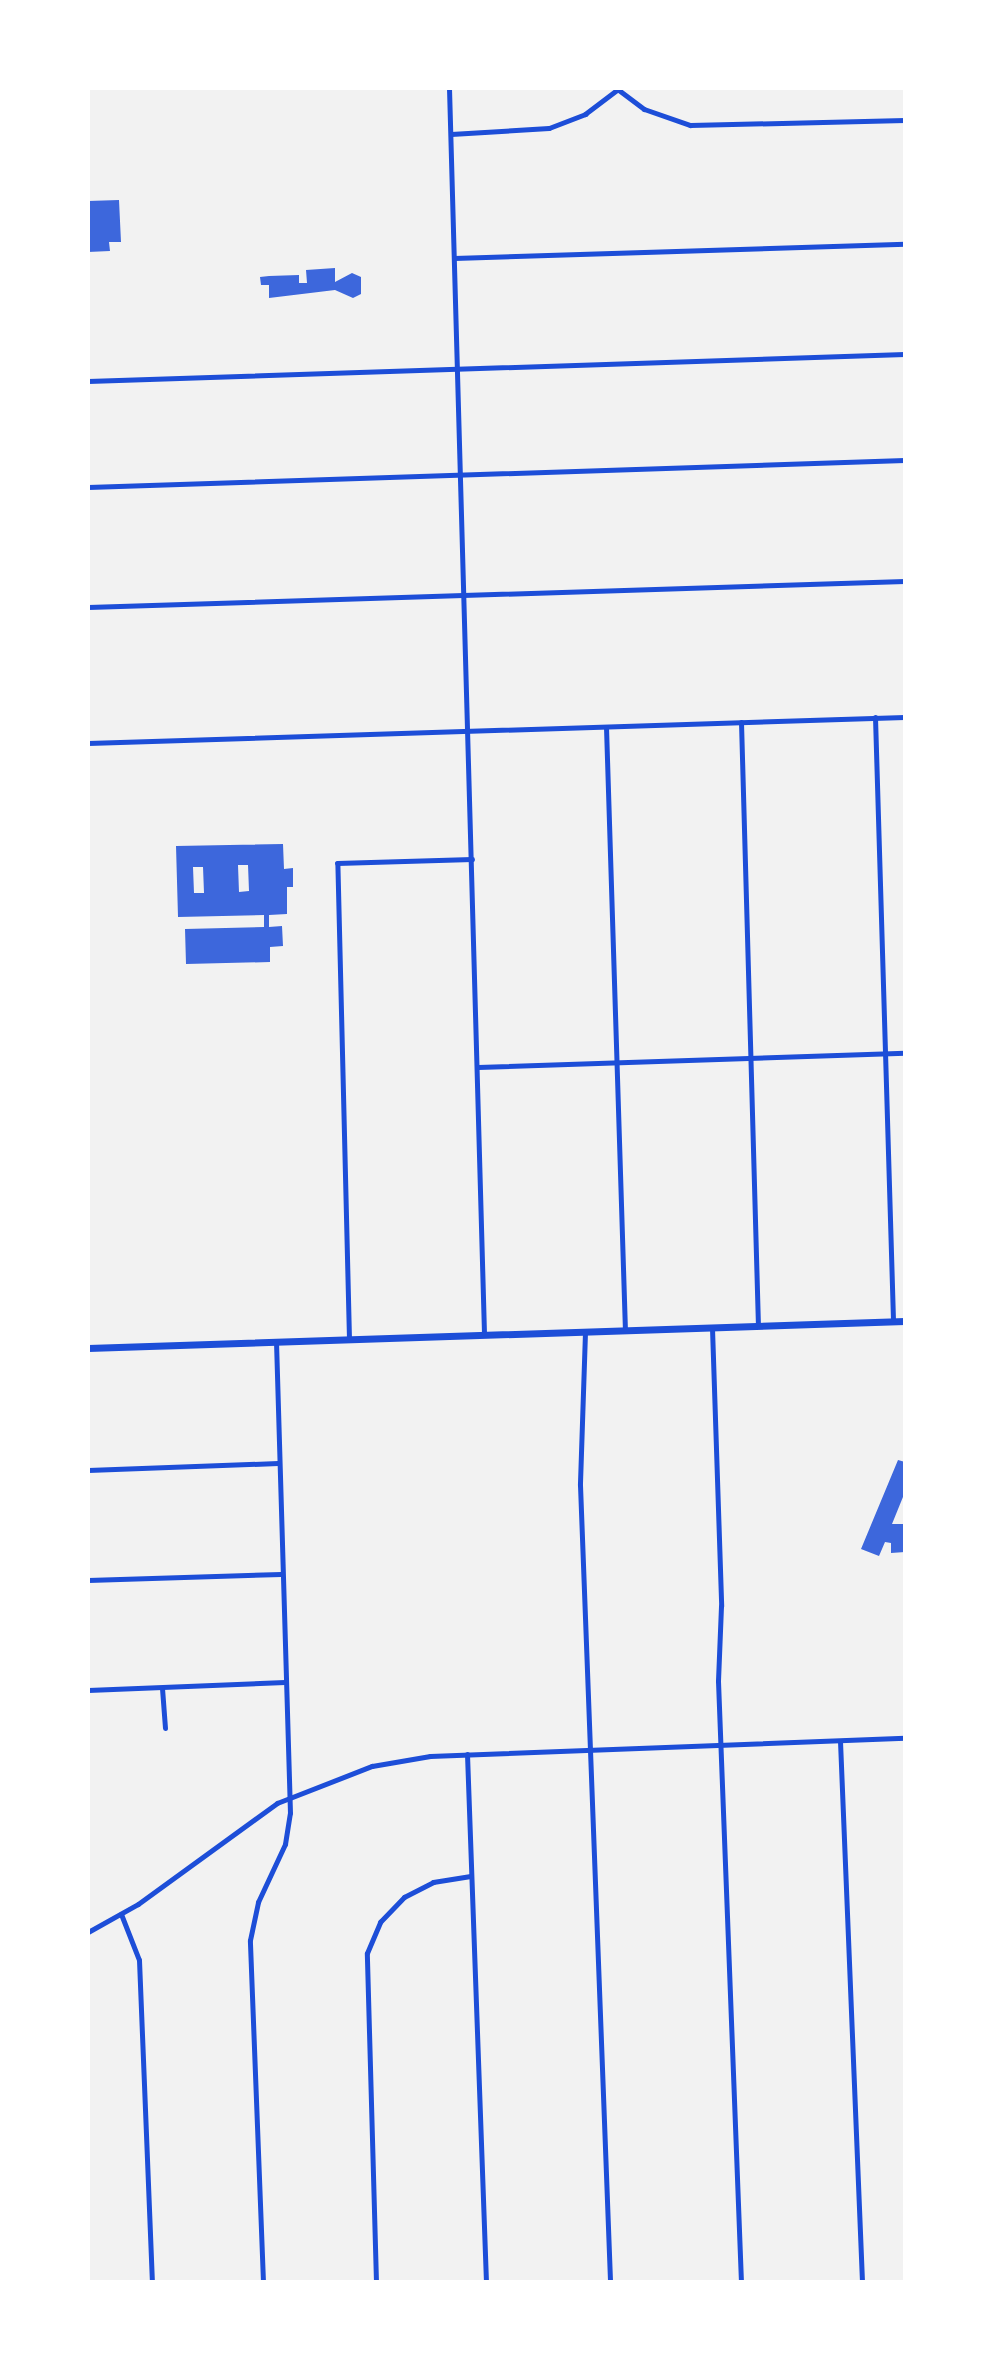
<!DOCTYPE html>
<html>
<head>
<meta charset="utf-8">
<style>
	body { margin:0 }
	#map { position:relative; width:993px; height:2370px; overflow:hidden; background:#f2f2f2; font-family:"Fira Sans",sans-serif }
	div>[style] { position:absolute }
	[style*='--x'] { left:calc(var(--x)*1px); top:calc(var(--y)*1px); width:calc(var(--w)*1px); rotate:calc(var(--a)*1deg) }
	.building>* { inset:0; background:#3d67dc }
	.minor>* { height:5px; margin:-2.5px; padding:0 2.5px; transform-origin:2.5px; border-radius:2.5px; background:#1d4ed8 }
	.tertiary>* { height:7px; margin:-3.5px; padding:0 3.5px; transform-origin:3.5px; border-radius:3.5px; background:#1d4ed8 }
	span { translate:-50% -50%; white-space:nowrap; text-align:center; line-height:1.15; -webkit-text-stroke:6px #fff; paint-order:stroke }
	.frame { position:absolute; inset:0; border:90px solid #fff; pointer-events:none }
</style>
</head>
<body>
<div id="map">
	<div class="building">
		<div style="clip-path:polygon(119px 200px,121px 242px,109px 242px,110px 251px,88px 252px,88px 201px)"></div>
		<div style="clip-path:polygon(335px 268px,335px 282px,352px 273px,361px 277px,361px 294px,353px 298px,335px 290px,269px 298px,269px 285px,261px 285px,260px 277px,269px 276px,299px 275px,299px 283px,307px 283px,306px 270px)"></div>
		<div style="clip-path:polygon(evenodd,283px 844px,284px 869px,293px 868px,293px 887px,287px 887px,287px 914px,269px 915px,269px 927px,282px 926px,283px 946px,270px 947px,270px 962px,186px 964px,185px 929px,264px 927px,264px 915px,178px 917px,176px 846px,283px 844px,238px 865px,248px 865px,249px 891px,239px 892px,238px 865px,283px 844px,193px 867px,203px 867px,204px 893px,194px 893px,193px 867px)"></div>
		<div style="clip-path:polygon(898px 1460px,905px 1462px,905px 1492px,892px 1524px,905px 1524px,905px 1552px,891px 1553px,891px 1543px,885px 1542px,879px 1556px,861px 1549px)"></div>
	</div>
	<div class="minor">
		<div style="--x:449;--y:88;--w:1247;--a:88.39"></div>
		<div style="--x:616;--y:88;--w:35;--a:37"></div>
		<div style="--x:644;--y:109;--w:49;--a:19.2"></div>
		<div style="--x:690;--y:125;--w:215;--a:-1.3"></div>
		<div style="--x:451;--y:134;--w:98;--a:-3.5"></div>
		<div style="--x:549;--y:128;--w:39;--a:-21"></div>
		<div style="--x:585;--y:114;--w:41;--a:-37.1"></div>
		<div style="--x:454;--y:258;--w:451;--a:-1.8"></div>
		<div style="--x:88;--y:381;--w:817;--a:-1.89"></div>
		<div style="--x:88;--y:487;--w:817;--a:-1.89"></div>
		<div style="--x:88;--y:607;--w:817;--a:-1.82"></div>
		<div style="--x:875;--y:717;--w:604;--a:88.29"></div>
		<div style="--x:741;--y:722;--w:604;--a:88.39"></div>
		<div style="--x:606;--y:727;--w:603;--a:88.2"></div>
		<div style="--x:88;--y:743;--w:817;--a:-1.82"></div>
		<div style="--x:478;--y:1067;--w:427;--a:-1.9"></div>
		<div style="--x:712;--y:1328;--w:278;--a:88.1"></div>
		<div style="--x:721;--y:1606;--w:75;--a:92.3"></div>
		<div style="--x:718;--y:1681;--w:601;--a:87.81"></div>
		<div style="--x:585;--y:1332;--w:153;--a:91.9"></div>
		<div style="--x:580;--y:1485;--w:798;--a:87.84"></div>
		<div style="--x:349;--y:1339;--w:476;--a:-91.4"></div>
		<div style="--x:337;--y:863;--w:135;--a:-1.7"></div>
		<div style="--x:88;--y:1470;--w:190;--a:-2.1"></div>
		<div style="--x:88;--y:1580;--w:193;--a:-1.8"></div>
		<div style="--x:162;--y:1688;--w:40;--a:85.7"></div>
		<div style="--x:88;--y:1690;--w:197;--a:-2.3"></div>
		<div style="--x:840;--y:1741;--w:541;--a:87.67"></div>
		<div style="--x:467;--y:1754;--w:528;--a:87.94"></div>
		<div style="--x:121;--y:1914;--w:49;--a:68.6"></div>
		<div style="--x:139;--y:1960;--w:322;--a:87.7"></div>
		<div style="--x:88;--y:1932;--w:57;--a:-29.2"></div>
		<div style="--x:138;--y:1904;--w:172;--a:-36"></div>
		<div style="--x:277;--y:1803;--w:102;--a:-21.3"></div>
		<div style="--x:372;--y:1766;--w:59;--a:-9.8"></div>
		<div style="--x:430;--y:1756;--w:475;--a:-2.2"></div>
		<div style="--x:263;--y:2282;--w:342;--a:-92.2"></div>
		<div style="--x:250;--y:1940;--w:39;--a:-78"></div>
		<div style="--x:258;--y:1902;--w:64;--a:-65"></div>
		<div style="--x:285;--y:1844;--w:31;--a:-81"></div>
		<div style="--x:290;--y:1813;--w:471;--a:-91.7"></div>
		<div style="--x:376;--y:2282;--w:329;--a:-91.6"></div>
		<div style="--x:367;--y:1953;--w:34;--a:-67"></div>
		<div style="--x:380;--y:1922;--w:35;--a:-46"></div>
		<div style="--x:404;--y:1897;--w:33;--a:-27"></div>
		<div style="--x:433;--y:1882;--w:38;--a:-9"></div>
	</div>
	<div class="tertiary">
		<div style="--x:88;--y:1348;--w:817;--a:-1.89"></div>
	</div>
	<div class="frame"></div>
</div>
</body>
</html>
